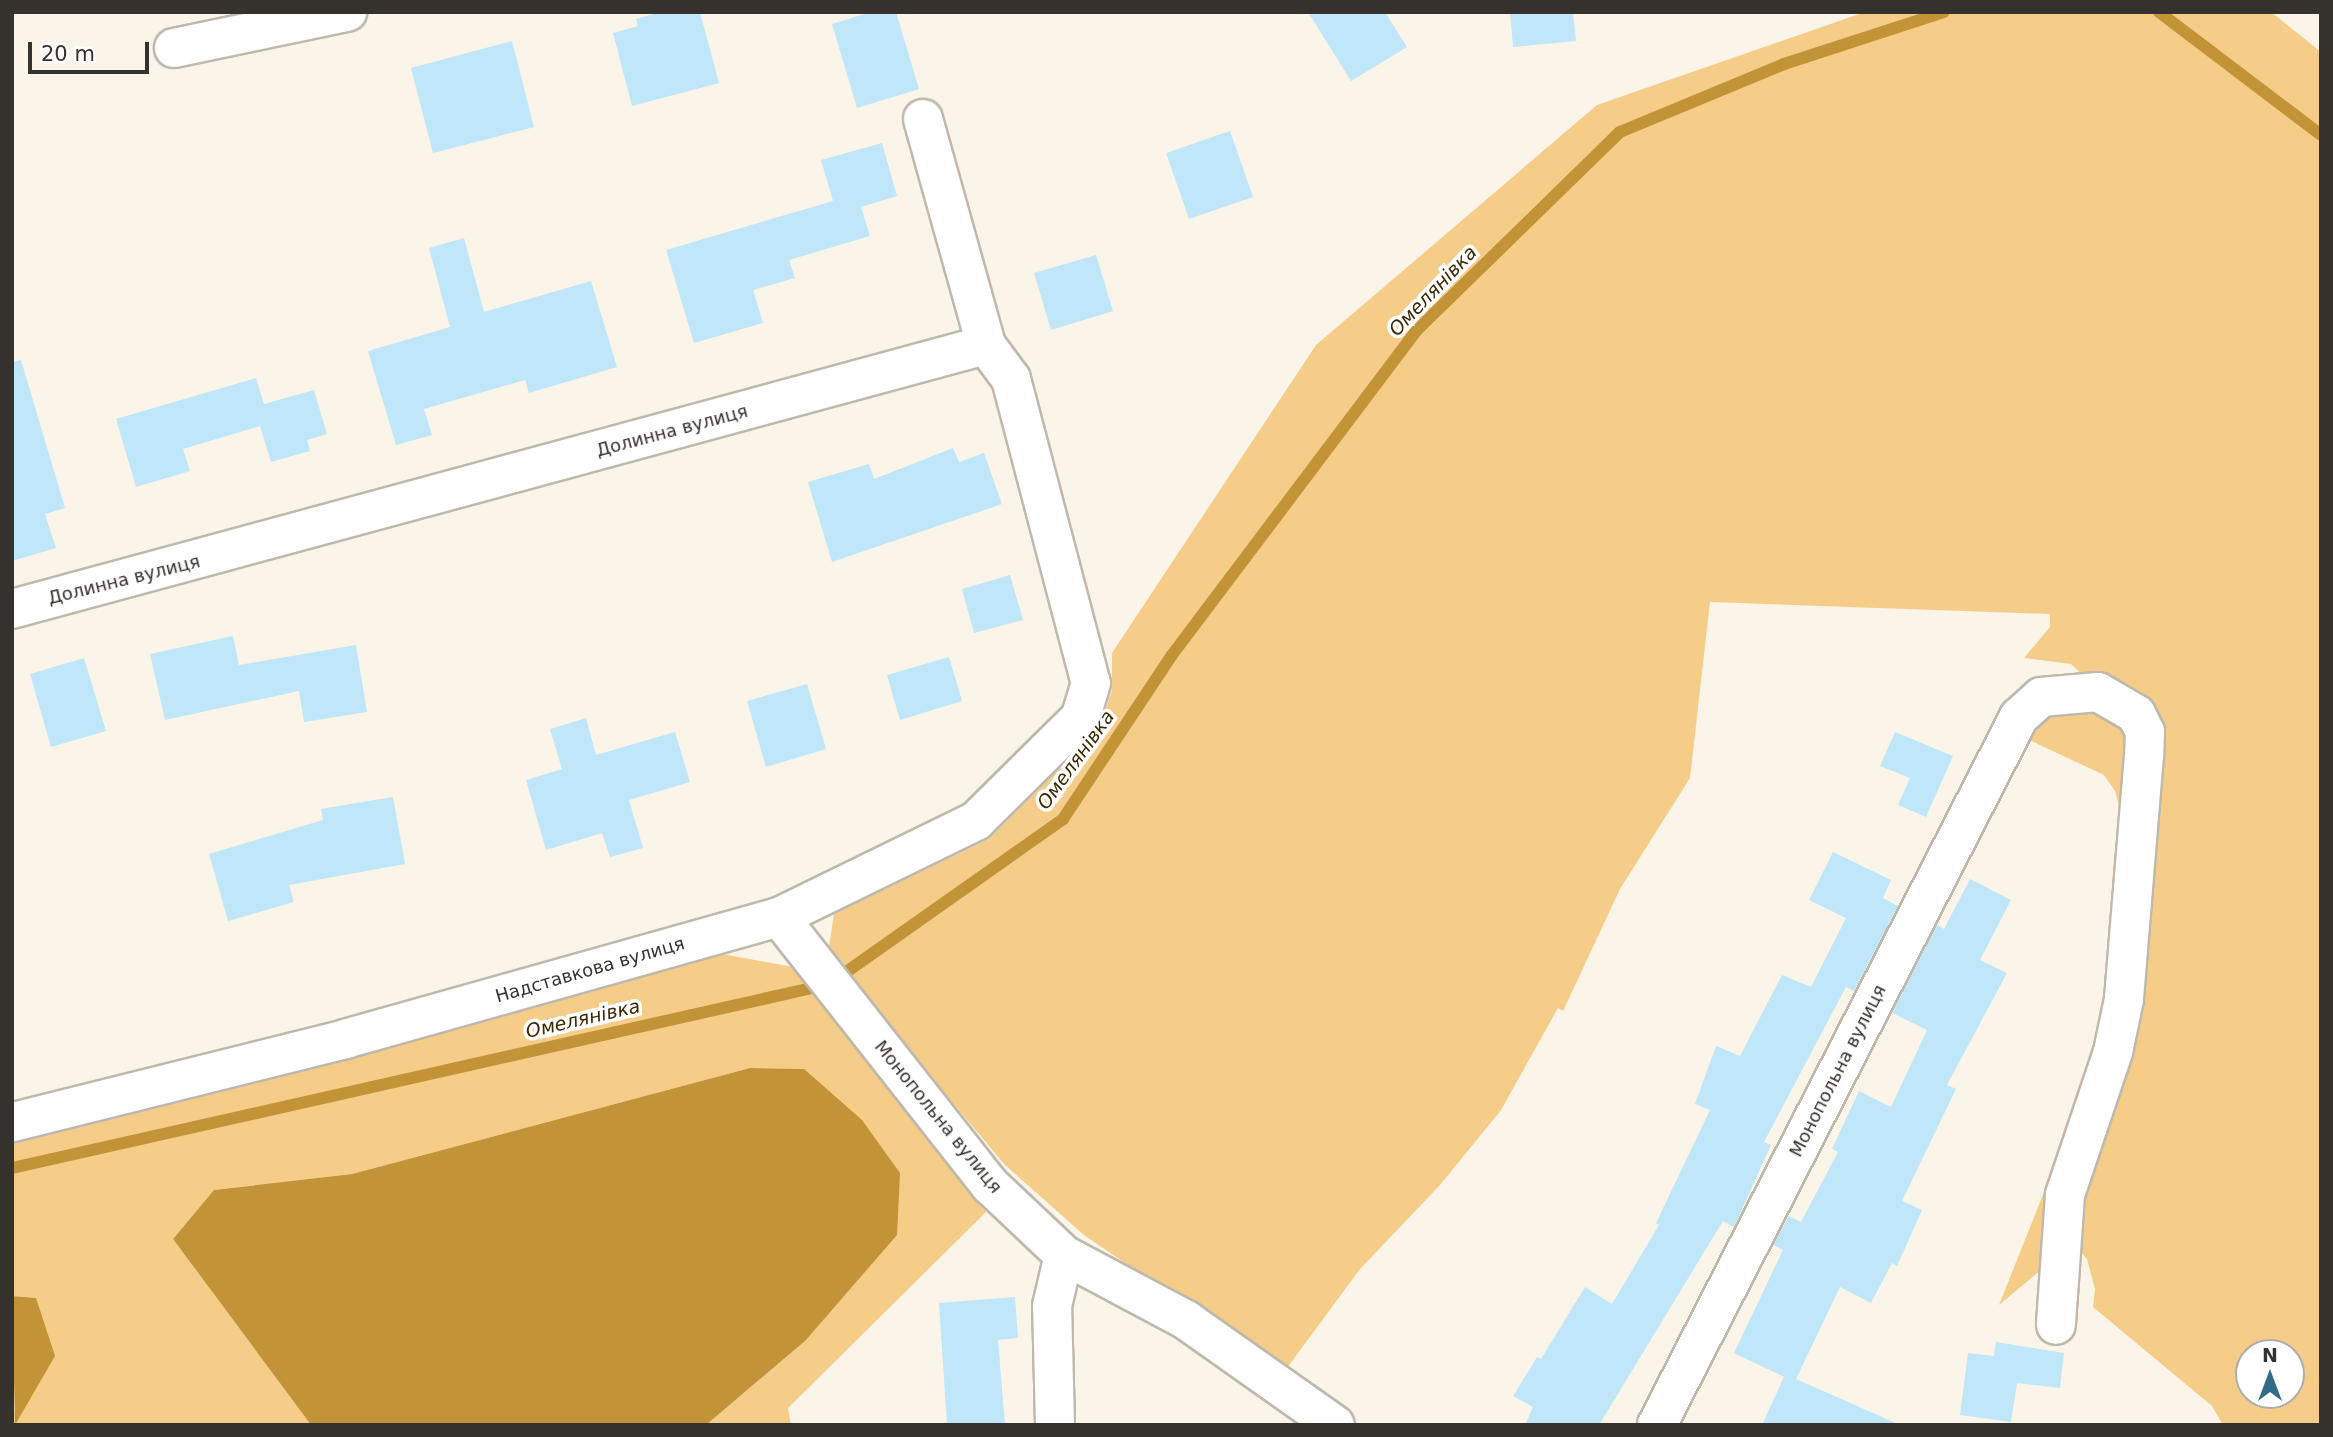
<!DOCTYPE html>
<html>
<head>
<meta charset="utf-8">
<style>
	body { margin:0 }
	#map { position:relative; width:2333px; height:1437px; overflow:hidden; background:#fbf4e8; font-family:"DejaVu Sans",sans-serif }
	div>[style] { position:absolute }
	[style*='--x'] { left:calc(var(--x)*1px); top:calc(var(--y)*1px); width:calc(var(--w)*1px); rotate:calc(var(--a)*1deg) }
	.green>* { inset:0; background:#f5cd88 }
	.water>* { inset:0; background:#c39337 }
	.stream>* { height:12px; margin:-6px; padding:0 6px; transform-origin:6px; border-radius:6px; background:#c39337 }
	.building>* { inset:0; background:#bfe7f9 }
	.roads { filter:drop-shadow(2px 0 #bfb9ad) drop-shadow(-2px 0 #bfb9ad) drop-shadow(0 2px #bfb9ad) drop-shadow(0 -2px #bfb9ad) }
	.minor>* { height:38px; margin:-19px; padding:0 19px; transform-origin:19px; border-radius:19px; background:#fff }
	span { translate:-50% -50%; white-space:nowrap; text-align:center; line-height:1.15; -webkit-text-stroke:7px #fff; paint-order:stroke }
	.street-label { font-size:18px; color:#35322d }
	.water-label { font-size:19px; color:#3b2800; font-style:italic }
	.frame { position:absolute; inset:0; border:14px solid #35322d; pointer-events:none }
	.north { position:absolute; left:2235px; top:1339px; width:70px; height:70px; box-sizing:border-box; background:#fff; border:2px solid #aeadab; border-radius:50%; rotate:0deg; font-size:19px; font-weight:700; line-height:28px; text-align:center; color:#35322d }
	.north::after { content:''; display:block; margin:auto; width:24px; height:32px; background:#306c84; clip-path:polygon(50% 0,100% 100%,50% 72%,0 100%) }
	.scale { position:absolute; left:28px; top:42px; width:121px; height:32px; box-sizing:border-box; border:4px solid #35322d; border-top:0; padding-left:9px; font-size:21px; line-height:24px; white-space:nowrap; color:#35322d; -webkit-text-stroke:5px #fff; paint-order:stroke }
</style>
</head>
<body>
<div id="map">
	<div class="green">
		<div style="clip-path:polygon(evenodd,1865px 12px,2271px 12px,2321px 52px,2321px 1425px,2223px 1425px,2212px 1406px,2093px 1307px,2095px 1289px,2087px 1259px,2076px 1247px,2154px 743px,2071px 664px,2024px 658px,2050px 627px,2050px 614px,1710px 602px,1690px 778px,1620px 889px,1563px 1011px,1558px 1008px,1501px 1110px,1440px 1185px,1360px 1269px,1284px 1372px,1084px 1235px,1004px 1164px,828px 953px,834px 914px,989px 839px,1099px 730px,1112px 690px,1112px 653px,1316px 345px,1597px 105px,1865px 12px,2249px 1353px,2291px 1353px,2291px 1395px,2249px 1395px,2249px 1353px)"></div>
		<div style="clip-path:polygon(2096px 701px,2115px 706px,2129px 718px,2136px 740px,2121px 975px,2109px 1047px,2059px 1196px,2047px 1257px,2042px 1269px,1999px 1305px,2105px 1039px,2125px 851px,2123px 821px,2115px 791px,2104px 775px,2027px 739px,2051px 716px)"></div>
		<div style="clip-path:polygon(722px 954px,793px 967px,986px 1212px,788px 1408px,791px 1425px,706px 1425px,805px 1341px,804px 1069px,750px 1068px,352px 1174px,214px 1190px,173px 1239px,311px 1425px,12px 1425px,36px 1298px,12px 1296px,12px 1143px,352px 1058px)"></div>
	</div>
	<div class="water">
		<div style="clip-path:polygon(750px 1068px,804px 1069px,862px 1120px,900px 1173px,897px 1235px,805px 1341px,706px 1425px,311px 1425px,173px 1239px,214px 1190px,352px 1174px)"></div>
		<div style="clip-path:polygon(12px 1296px,36px 1298px,55px 1356px,15px 1425px)"></div>
	</div>
	<div class="stream">
		<div style="--x:2159;--y:12;--w:203;--a:37.2"></div>
		<div style="--x:12;--y:1168;--w:820;--a:-12.68"></div>
		<div style="--x:812;--y:988;--w:33;--a:-23"></div>
		<div style="--x:842;--y:975;--w:271;--a:-35.2"></div>
		<div style="--x:1063;--y:819;--w:197;--a:-56.4"></div>
		<div style="--x:1172;--y:655;--w:407;--a:-53"></div>
		<div style="--x:1417;--y:330;--w:284;--a:-44.3"></div>
		<div style="--x:1620;--y:132;--w:178;--a:-22.5"></div>
		<div style="--x:1784;--y:64;--w:168;--a:-18"></div>
	</div>
	<div class="building">
		<div style="clip-path:polygon(661px 12px,700px 12px,719px 83px,632px 106px,613px 33px,638px 26px,636px 19px)"></div>
		<div style="clip-path:polygon(871px 12px,896px 12px,919px 89px,857px 108px,832px 24px)"></div>
		<div style="clip-path:polygon(1308px 12px,1385px 12px,1407px 47px,1351px 81px)"></div>
		<div style="clip-path:polygon(1510px 12px,1573px 12px,1576px 41px,1513px 47px)"></div>
		<div style="clip-path:polygon(512px 41px,534px 127px,433px 153px,411px 68px)"></div>
		<div style="clip-path:polygon(1230px 131px,1253px 197px,1189px 219px,1166px 153px)"></div>
		<div style="clip-path:polygon(882px 143px,897px 196px,861px 207px,870px 236px,789px 260px,795px 278px,753px 290px,763px 323px,694px 343px,666px 250px,833px 201px,821px 160px)"></div>
		<div style="clip-path:polygon(464px 238px,484px 312px,591px 281px,617px 367px,529px 393px,525px 380px,424px 409px,432px 435px,396px 445px,368px 351px,450px 327px,429px 248px)"></div>
		<div style="clip-path:polygon(1096px 255px,1113px 311px,1051px 330px,1034px 273px)"></div>
		<div style="clip-path:polygon(21px 360px,65px 508px,45px 514px,56px 548px,12px 561px,12px 362px)"></div>
		<div style="clip-path:polygon(256px 378px,264px 404px,314px 390px,327px 434px,307px 440px,310px 451px,271px 462px,260px 426px,183px 449px,190px 471px,136px 487px,116px 419px)"></div>
		<div style="clip-path:polygon(953px 448px,959px 462px,984px 453px,1002px 504px,832px 562px,808px 482px,869px 464px,874px 479px)"></div>
		<div style="clip-path:polygon(1010px 575px,1023px 620px,974px 633px,962px 589px)"></div>
		<div style="clip-path:polygon(233px 636px,239px 665px,356px 645px,367px 712px,304px 722px,299px 691px,165px 720px,150px 654px)"></div>
		<div style="clip-path:polygon(949px 657px,962px 701px,900px 720px,887px 675px)"></div>
		<div style="clip-path:polygon(84px 658px,106px 731px,51px 747px,30px 674px)"></div>
		<div style="clip-path:polygon(807px 684px,826px 749px,766px 767px,747px 701px)"></div>
		<div style="clip-path:polygon(586px 718px,596px 755px,675px 732px,690px 782px,629px 800px,643px 848px,610px 857px,602px 833px,546px 850px,526px 780px,562px 769px,550px 729px)"></div>
		<div style="clip-path:polygon(1895px 732px,1953px 756px,1926px 817px,1898px 805px,1910px 778px,1880px 766px)"></div>
		<div style="clip-path:polygon(393px 797px,405px 864px,289px 885px,294px 902px,228px 921px,209px 854px,323px 820px,321px 809px)"></div>
		<div style="clip-path:polygon(1833px 852px,1891px 880px,1883px 898px,1898px 906px,1854px 991px,1846px 987px,1764px 1142px,1771px 1145px,1734px 1227px,1723px 1221px,1599px 1425px,1525px 1425px,1533px 1407px,1513px 1396px,1537px 1357px,1541px 1359px,1585px 1287px,1612px 1304px,1659px 1225px,1656px 1223px,1710px 1110px,1695px 1104px,1716px 1046px,1740px 1056px,1782px 975px,1811px 987px,1846px 918px,1809px 900px)"></div>
		<div style="clip-path:polygon(1970px 879px,2011px 900px,1980px 960px,2007px 973px,1947px 1085px,1956px 1089px,1902px 1201px,1922px 1210px,1897px 1266px,1892px 1263px,1871px 1303px,1840px 1287px,1796px 1379px,1900px 1425px,1762px 1425px,1784px 1377px,1734px 1353px,1783px 1250px,1773px 1245px,1789px 1216px,1801px 1222px,1838px 1152px,1832px 1149px,1859px 1091px,1891px 1107px,1927px 1030px,1892px 1013px,1937px 925px,1944px 929px)"></div>
		<div style="clip-path:polygon(1015px 1297px,1018px 1338px,998px 1340px,1005px 1425px,947px 1425px,939px 1303px)"></div>
		<div style="clip-path:polygon(1996px 1342px,2064px 1353px,2060px 1388px,2017px 1383px,2011px 1422px,1960px 1415px,1968px 1353px,1994px 1356px)"></div>
	</div>
	<div class="roads">
		<div class="minor">
			<div style="--x:174;--y:48;--w:177;--a:-11.8"></div>
			<div style="--x:923;--y:119;--w:235;--a:74.4"></div>
			<div style="--x:12;--y:609;--w:1009;--a:-15.17"></div>
			<div style="--x:986;--y:345;--w:42;--a:53.7"></div>
			<div style="--x:1011;--y:379;--w:314;--a:75.3"></div>
			<div style="--x:1091;--y:683;--w:37;--a:107"></div>
			<div style="--x:1080;--y:718;--w:146;--a:135.3"></div>
			<div style="--x:976;--y:821;--w:219;--a:154"></div>
			<div style="--x:779;--y:917;--w:450;--a:164.3"></div>
			<div style="--x:346;--y:1039;--w:344;--a:166"></div>
			<div style="--x:779;--y:917;--w:341;--a:51.8"></div>
			<div style="--x:990;--y:1185;--w:102;--a:43.4"></div>
			<div style="--x:1064;--y:1255;--w:138;--a:28"></div>
			<div style="--x:1186;--y:1320;--w:182;--a:35.2"></div>
			<div style="--x:1055;--y:1425;--w:119;--a:-91.4"></div>
			<div style="--x:1052;--y:1306;--w:52;--a:-76.8"></div>
			<div style="--x:1657;--y:1425;--w:795;--a:-62.92"></div>
			<div style="--x:2019;--y:717;--w:30;--a:-42"></div>
			<div style="--x:2041;--y:697;--w:57;--a:-5"></div>
			<div style="--x:2098;--y:692;--w:44;--a:30.1"></div>
			<div style="--x:2136;--y:714;--w:20;--a:63"></div>
			<div style="--x:2145;--y:732;--w:23;--a:92"></div>
			<div style="--x:2144;--y:755;--w:245;--a:94.7"></div>
			<div style="--x:2124;--y:999;--w:54;--a:101.7"></div>
			<div style="--x:2113;--y:1052;--w:151;--a:108.6"></div>
			<div style="--x:2065;--y:1195;--w:130;--a:94"></div>
		</div>
	</div>
	<div class="street-label">
		<span style="left:672px;top:431px;rotate:-15deg">Долинна вулиця</span>
		<span style="left:124px;top:580px;rotate:-14deg">Долинна вулиця</span>
		<span style="left:590px;top:970px;rotate:-16deg">Надставкова вулиця</span>
		<span style="left:1838px;top:1071px;rotate:-63deg">Монопольна вулиця</span>
		<span style="left:938px;top:1117px;rotate:51deg">Монопольна вулиця</span>
	</div>
	<div class="water-label">
		<span style="left:1433px;top:291px;rotate:-46deg">Омелянівка</span>
		<span style="left:1076px;top:760px;rotate:-54deg">Омелянівка</span>
		<span style="left:583px;top:1019px;rotate:-13deg">Омелянівка</span>
	</div>
	<div class="frame"></div>
	<div class="north">N</div>
	<div class="scale">20 m</div>
</div>
</body>
</html>
